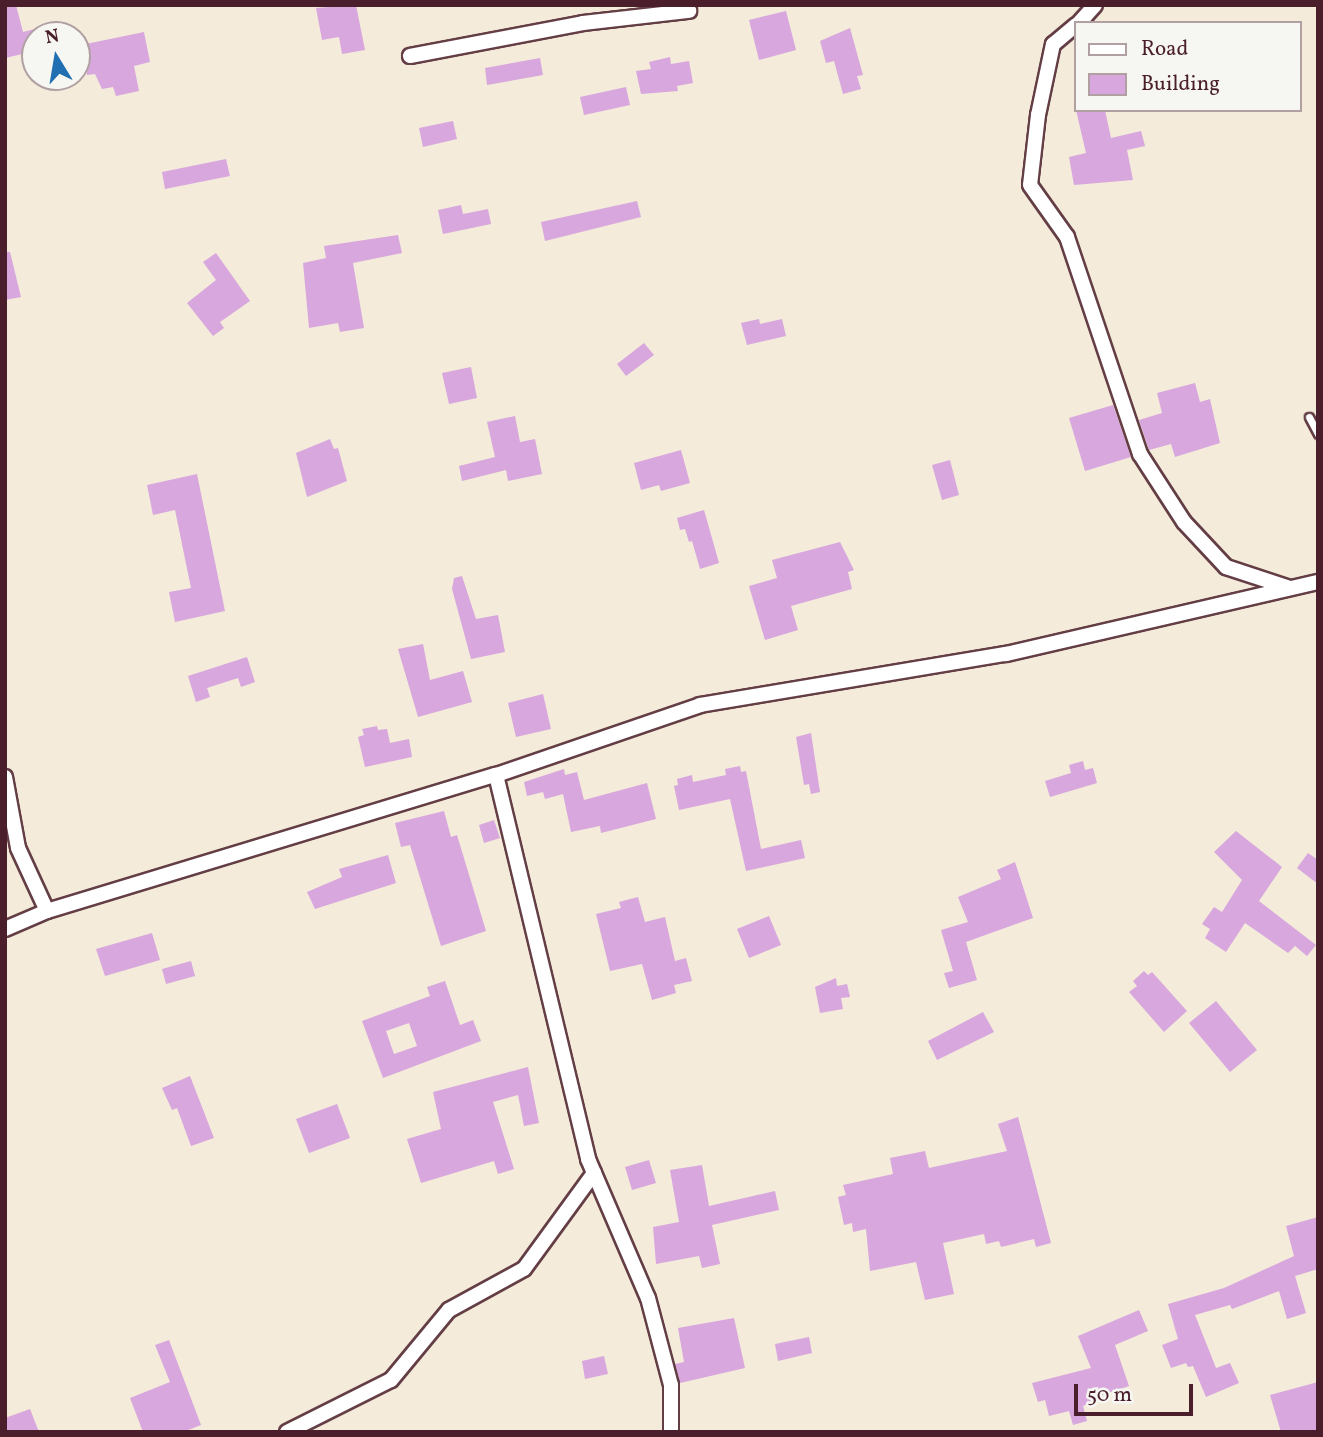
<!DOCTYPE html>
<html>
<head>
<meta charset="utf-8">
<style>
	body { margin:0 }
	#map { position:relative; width:1323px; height:1437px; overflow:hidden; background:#f4ebdb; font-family:Vollkorn,serif }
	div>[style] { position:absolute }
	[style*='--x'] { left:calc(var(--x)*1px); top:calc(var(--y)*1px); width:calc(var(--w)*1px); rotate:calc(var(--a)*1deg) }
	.building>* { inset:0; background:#d7a7dd }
	.roads { filter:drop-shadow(2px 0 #643e45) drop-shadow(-2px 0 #643e45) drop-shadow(0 2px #643e45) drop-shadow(0 -2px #643e45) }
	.service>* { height:7px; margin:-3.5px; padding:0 3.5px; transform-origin:3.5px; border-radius:3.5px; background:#fff }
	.minor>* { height:14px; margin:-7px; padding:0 7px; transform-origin:7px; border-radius:7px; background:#fff }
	span { translate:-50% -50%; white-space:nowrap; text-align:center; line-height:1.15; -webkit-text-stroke:6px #f6f6f2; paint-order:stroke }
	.frame { position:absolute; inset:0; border:7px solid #4a1f2b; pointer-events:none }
	.legend { position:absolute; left:1074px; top:21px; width:228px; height:91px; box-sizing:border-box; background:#f6f6f2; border:2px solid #b1a0a2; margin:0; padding:9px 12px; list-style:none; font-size:21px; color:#4a1f2b }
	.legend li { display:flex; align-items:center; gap:14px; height:35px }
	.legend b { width:35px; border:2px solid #b1a0a2 }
	.north { position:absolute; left:21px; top:21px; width:70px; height:70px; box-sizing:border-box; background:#f6f6f2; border:2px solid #b1a0a2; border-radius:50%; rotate:349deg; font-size:19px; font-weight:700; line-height:28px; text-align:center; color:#4a1f2b }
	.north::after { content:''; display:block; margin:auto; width:24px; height:32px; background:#1f6fb2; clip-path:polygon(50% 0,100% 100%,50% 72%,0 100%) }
	.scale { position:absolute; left:1074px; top:1384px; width:119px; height:32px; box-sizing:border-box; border:4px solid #4a1f2b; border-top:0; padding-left:9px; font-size:21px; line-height:24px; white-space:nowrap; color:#4a1f2b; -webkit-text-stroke:5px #f6f6f2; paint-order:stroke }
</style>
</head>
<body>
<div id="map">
	<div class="building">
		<div style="clip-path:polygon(5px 5px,16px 5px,23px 32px,35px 29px,35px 51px,5px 58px)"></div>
		<div style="clip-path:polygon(356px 5px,365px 50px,342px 54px,339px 37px,322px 40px,316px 8px)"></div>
		<div style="clip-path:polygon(786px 11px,796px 50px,759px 60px,749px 20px)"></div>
		<div style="clip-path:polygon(850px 28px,863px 75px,857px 76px,861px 89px,843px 94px,834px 61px,826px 63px,820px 41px)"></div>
		<div style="clip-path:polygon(144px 32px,150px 62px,134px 66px,139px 91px,116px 96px,113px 87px,102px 89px,95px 74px,87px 75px,81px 45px)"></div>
		<div style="clip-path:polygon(670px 57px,671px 64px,689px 61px,693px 83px,677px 86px,678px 91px,641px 94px,636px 71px,651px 69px,649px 62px)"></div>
		<div style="clip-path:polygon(540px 58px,543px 75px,487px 85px,485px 68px)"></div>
		<div style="clip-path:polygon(626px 87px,630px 105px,584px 115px,580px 97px)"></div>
		<div style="clip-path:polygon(1076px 110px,1105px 110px,1111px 138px,1141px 131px,1145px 146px,1127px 150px,1133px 180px,1074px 185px,1069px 157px,1086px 153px)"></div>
		<div style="clip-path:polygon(453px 121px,457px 139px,423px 147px,419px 128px)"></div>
		<div style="clip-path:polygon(226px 159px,230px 176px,165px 189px,162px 172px)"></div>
		<div style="clip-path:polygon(637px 201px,641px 217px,545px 241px,541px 222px)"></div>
		<div style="clip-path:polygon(461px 205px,463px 214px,488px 209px,491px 224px,443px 234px,438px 210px)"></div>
		<div style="clip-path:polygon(398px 235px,402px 253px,353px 263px,364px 328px,340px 332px,338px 323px,309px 328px,303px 263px,326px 258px,324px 246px)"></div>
		<div style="clip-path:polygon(5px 252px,10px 252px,21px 297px,5px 300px)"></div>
		<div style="clip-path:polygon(216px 253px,250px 301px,220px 322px,224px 328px,213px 336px,187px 303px,216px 280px,203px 262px)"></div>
		<div style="clip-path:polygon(759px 319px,760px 324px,782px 319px,786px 336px,747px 345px,741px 323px)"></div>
		<div style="clip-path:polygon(644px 343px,654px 355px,626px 376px,617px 364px)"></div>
		<div style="clip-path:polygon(471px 367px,477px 398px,449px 404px,442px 373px)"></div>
		<div style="clip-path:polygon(1195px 383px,1200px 402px,1210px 399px,1220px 443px,1175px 457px,1171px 444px,1149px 450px,1139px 420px,1162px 413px,1157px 393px)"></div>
		<div style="clip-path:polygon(1113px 405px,1131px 457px,1085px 471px,1069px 418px)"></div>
		<div style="clip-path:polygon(515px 416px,520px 442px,535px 439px,542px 474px,508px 481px,506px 470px,462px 481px,459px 466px,495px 457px,487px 422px)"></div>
		<div style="clip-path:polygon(330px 439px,334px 449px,338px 448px,347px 481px,307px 497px,296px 453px)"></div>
		<div style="clip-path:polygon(681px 450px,690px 483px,661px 491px,659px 485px,641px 490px,634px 463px)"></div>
		<div style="clip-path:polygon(950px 460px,959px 495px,942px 500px,932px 465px)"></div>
		<div style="clip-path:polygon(197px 474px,225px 611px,175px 622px,169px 592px,191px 588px,175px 510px,153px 515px,147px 485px)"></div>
		<div style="clip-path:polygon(704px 510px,719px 563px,700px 569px,692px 541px,689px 542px,685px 529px,680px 530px,677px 518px)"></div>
		<div style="clip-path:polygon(840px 542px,854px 570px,848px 572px,852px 589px,791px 606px,798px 630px,765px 640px,749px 586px,777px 578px,772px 560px)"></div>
		<div style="clip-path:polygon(462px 576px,476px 619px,498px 615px,505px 652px,471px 659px,452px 589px,454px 578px)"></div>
		<div style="clip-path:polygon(423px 644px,430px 680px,463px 671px,472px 702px,418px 717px,398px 649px)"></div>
		<div style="clip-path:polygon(247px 657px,255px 682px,241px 687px,238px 678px,207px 688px,210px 697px,196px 702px,188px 676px)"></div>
		<div style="clip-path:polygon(543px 694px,551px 729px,516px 737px,508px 703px)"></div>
		<div style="clip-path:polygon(377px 726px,378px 730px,387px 729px,390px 743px,409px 739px,412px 757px,365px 767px,358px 737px,364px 735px,362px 729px)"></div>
		<div style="clip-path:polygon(811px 733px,820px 792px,811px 794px,809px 784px,804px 785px,796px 737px)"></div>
		<div style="clip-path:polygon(1083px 761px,1085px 770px,1093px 768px,1097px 783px,1050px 797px,1045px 781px,1071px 773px,1069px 765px)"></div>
		<div style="clip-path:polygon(740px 766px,741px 772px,746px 771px,761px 849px,801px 840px,805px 858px,746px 871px,730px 799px,679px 810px,674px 786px,678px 785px,677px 779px,692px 775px,693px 782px,726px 775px,725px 769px)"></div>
		<div style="clip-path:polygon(564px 769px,565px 775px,577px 772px,584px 800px,647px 783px,656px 819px,601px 833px,600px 826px,571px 832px,563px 794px,545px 799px,543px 792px,527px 796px,524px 782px)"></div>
		<div style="clip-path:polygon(444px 811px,451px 837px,457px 835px,486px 931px,441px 946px,410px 845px,401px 847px,395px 823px)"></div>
		<div style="clip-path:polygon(494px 820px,500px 838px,484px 843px,479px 825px)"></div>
		<div style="clip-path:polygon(1236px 831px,1282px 867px,1259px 901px,1316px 945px,1307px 956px,1295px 946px,1288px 953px,1245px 923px,1226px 952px,1205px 938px,1210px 929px,1202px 924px,1214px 907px,1222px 912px,1242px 880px,1214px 852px)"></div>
		<div style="clip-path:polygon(1308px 853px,1318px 860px,1318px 884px,1297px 868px)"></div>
		<div style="clip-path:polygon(388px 855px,396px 883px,315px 909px,307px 892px,342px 877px,339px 869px)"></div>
		<div style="clip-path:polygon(1015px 862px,1033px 918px,966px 942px,977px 980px,949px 988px,944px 973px,953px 971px,941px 930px,968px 922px,958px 897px,1001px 879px,997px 870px)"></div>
		<div style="clip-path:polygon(638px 897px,645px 922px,665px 917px,675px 961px,686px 958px,692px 981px,674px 985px,676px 993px,652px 1000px,642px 964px,610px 971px,596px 914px,621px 908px,619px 902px)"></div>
		<div style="clip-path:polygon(769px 916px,781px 945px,749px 958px,737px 929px)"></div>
		<div style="clip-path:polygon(152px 933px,160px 960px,105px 976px,96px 949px)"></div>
		<div style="clip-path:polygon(191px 961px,195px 976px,166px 984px,162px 969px)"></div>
		<div style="clip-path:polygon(1144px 971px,1148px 975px,1152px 972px,1187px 1011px,1164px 1032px,1129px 992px,1137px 986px,1133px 981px)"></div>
		<div style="clip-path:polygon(836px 978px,837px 986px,847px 984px,850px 997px,841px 998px,843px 1009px,820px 1013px,815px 987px)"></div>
		<div style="clip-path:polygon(evenodd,445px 981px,460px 1025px,473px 1020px,481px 1041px,383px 1078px,362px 1021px,430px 996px,427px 987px,445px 981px,409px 1023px,417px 1046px,394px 1054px,386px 1031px,409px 1023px)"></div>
		<div style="clip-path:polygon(1216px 1001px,1257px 1050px,1230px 1072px,1189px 1023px)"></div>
		<div style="clip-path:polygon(983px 1012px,994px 1032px,937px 1060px,928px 1041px)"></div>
		<div style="clip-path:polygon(528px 1067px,539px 1123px,524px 1126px,518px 1095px,493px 1102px,514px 1169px,498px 1174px,494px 1161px,421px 1183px,407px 1139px,441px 1129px,433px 1092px)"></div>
		<div style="clip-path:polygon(190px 1076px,214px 1138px,191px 1146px,177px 1108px,172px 1110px,162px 1088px)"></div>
		<div style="clip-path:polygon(337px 1104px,350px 1138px,309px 1153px,296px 1119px)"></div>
		<div style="clip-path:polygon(1018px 1117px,1051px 1243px,1036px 1247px,1034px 1239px,1001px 1247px,999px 1241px,986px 1244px,984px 1234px,943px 1243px,954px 1294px,925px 1300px,916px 1262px,870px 1271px,866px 1229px,853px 1232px,852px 1223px,844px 1225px,838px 1197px,846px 1195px,843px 1185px,893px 1174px,890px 1158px,925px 1151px,929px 1168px,1007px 1151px,998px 1124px)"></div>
		<div style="clip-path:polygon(649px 1160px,656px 1183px,632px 1190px,625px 1167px)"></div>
		<div style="clip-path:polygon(702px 1165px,709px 1206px,775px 1191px,779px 1210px,712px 1225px,720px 1264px,702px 1268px,699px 1256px,656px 1264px,653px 1227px,679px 1222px,670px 1170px)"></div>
		<div style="clip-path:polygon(1318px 1217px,1318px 1269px,1295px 1276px,1306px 1313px,1287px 1319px,1279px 1291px,1232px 1309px,1230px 1305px,1195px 1315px,1216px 1368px,1230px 1363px,1239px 1383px,1206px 1397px,1193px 1366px,1188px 1367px,1186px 1363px,1171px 1368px,1162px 1345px,1178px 1339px,1168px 1304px,1224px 1288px,1294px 1256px,1286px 1226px)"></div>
		<div style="clip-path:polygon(1139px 1310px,1148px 1331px,1115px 1345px,1129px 1386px,1090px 1399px,1091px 1403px,1083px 1406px,1087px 1421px,1073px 1425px,1069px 1411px,1049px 1416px,1045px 1400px,1038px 1402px,1032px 1383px,1091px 1368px,1078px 1336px)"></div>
		<div style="clip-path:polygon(734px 1318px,745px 1368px,680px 1383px,675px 1364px,684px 1362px,678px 1328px)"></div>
		<div style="clip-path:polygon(809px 1337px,812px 1353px,778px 1361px,775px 1344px)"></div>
		<div style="clip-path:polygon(169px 1340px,201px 1425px,183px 1432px,143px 1432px,130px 1398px,170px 1382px,155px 1345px)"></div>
		<div style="clip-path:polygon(604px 1356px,608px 1374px,585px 1379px,582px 1361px)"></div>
		<div style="clip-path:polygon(1318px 1382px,1318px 1432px,1281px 1432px,1270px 1395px)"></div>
		<div style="clip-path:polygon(30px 1409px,39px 1432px,5px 1432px,5px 1418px)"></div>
	</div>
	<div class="roads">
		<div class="service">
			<div style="--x:1309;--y:417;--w:19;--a:62"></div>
		</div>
		<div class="minor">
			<div style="--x:1079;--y:23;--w:24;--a:-48"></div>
			<div style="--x:1076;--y:25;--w:30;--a:140"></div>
			<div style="--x:1053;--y:44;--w:73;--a:101.9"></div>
			<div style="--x:1038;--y:115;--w:70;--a:96.5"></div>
			<div style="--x:1030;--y:185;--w:64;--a:54.6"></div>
			<div style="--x:1067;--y:237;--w:229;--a:71.4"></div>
			<div style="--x:1140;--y:454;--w:81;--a:57.1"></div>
			<div style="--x:1184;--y:522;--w:62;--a:47"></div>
			<div style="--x:1226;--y:567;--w:67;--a:18.2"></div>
			<div style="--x:410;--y:56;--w:176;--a:-10.8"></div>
			<div style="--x:583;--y:23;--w:107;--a:-6.5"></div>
			<div style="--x:496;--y:775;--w:395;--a:76.5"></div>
			<div style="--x:588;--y:1159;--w:151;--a:66.7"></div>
			<div style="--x:648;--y:1298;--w:90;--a:75.2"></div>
			<div style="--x:671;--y:1385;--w:47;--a:90"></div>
			<div style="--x:5;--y:777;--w:72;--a:79.6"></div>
			<div style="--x:18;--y:848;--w:69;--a:65.3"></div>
			<div style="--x:5;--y:929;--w:46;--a:-23.2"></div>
			<div style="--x:47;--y:911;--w:469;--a:-16.9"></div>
			<div style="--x:496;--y:775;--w:216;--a:-18.9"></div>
			<div style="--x:700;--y:705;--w:310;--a:-9.5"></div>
			<div style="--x:1006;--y:654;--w:320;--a:-13"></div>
			<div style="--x:287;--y:1432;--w:116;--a:-26.6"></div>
			<div style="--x:391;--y:1380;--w:91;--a:-50.4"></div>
			<div style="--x:449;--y:1310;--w:85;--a:-28.7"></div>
			<div style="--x:524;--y:1269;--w:119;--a:-53.9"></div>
		</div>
	</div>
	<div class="frame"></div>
	<ul class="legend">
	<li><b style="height:9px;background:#fff"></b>Road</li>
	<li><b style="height:19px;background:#d7a7dd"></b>Building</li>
	</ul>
	<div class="north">N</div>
	<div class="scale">50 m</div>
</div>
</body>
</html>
